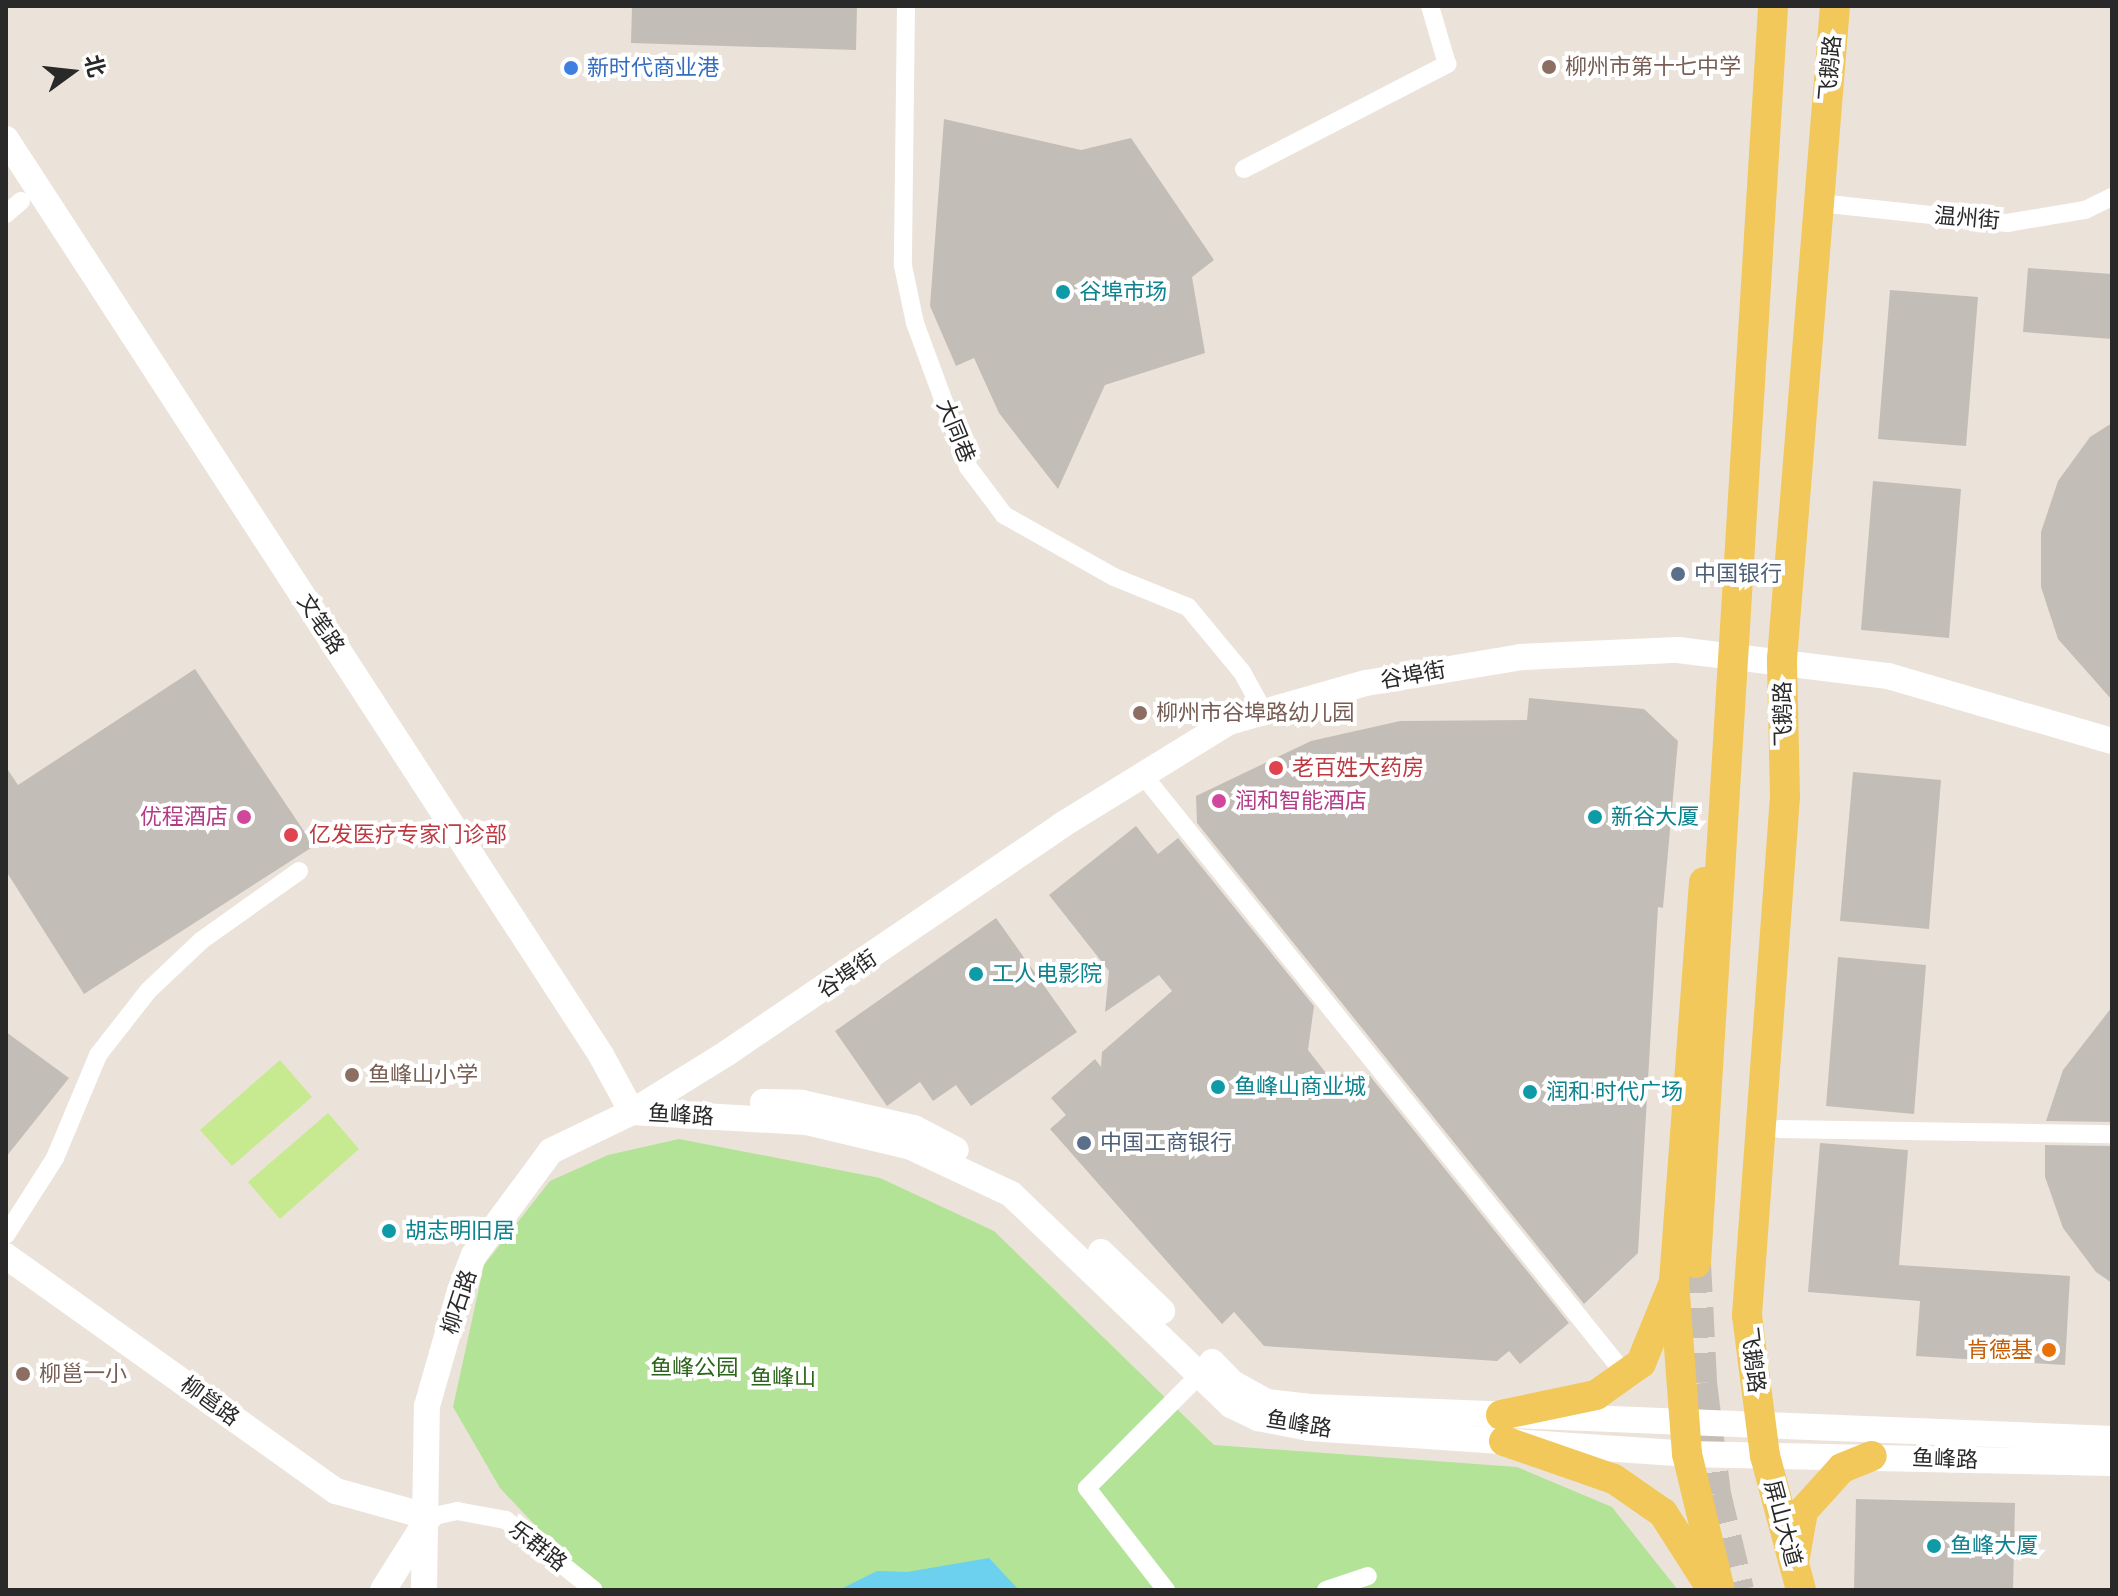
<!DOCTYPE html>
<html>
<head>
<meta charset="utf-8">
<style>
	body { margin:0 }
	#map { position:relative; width:2118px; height:1596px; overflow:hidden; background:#ebe3da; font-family:Mulish,"Noto Sans SC",sans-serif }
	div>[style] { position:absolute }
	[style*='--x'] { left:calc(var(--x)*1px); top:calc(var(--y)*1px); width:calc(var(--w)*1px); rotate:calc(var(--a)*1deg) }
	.green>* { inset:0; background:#b2e396 }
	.pitch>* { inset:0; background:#c7ea91 }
	.water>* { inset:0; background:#6cd0ef }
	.building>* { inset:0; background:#c3bdb7 }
	.primary-tunnel>* { height:30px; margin-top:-15px; transform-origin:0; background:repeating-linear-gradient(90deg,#c4beb7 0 30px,transparent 0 45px) }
	.street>* { height:18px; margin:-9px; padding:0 9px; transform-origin:9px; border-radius:9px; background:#fff }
	.secondary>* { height:26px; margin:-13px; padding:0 13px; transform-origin:13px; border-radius:13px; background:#fff }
	.primary>* { height:30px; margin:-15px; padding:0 15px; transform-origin:15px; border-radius:15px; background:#f1c859 }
	.dots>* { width:22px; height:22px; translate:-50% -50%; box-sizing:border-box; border:4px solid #fff; border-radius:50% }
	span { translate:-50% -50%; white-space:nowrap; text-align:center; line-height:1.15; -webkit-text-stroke:8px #fff; paint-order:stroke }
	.education-label { font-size:22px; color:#785e54 }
	.left { translate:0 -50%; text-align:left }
	.shop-label { font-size:22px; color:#366cbe }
	.street-label { font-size:22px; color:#292929 }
	.culture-label { font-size:22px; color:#0d838f }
	.service-label { font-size:22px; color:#4e5e75 }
	.health-label { font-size:22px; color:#be3a42 }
	.hotel-label { font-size:22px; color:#b23c85 }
	.right { translate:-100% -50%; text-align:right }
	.food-label { font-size:22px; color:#c56008 }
	.park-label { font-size:22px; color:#2b6519 }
	.frame { position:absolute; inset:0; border:8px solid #292929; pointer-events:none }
	.north { position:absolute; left:32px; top:32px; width:80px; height:80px; -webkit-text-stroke:6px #fff; paint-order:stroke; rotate:75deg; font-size:22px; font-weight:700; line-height:32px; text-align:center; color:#292929 }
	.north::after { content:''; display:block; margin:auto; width:28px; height:36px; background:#292929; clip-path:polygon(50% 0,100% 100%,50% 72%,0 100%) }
</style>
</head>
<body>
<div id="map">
	<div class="green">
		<div style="clip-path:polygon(679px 1139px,880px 1178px,994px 1231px,1214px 1445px,1517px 1467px,1612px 1507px,1678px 1590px,596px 1590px,500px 1488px,453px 1407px,484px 1265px,550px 1181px,608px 1155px)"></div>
	</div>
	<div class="pitch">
		<div style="clip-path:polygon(280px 1060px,312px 1097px,232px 1166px,200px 1130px)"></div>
		<div style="clip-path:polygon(328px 1113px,359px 1149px,280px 1219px,248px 1182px)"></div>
	</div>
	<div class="water">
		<div style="clip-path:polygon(989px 1558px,1019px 1590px,839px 1590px,877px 1571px,907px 1572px)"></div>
	</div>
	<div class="building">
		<div style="clip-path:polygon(632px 6px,857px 6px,856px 50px,631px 43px)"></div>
		<div style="clip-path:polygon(944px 119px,1081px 150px,1131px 138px,1214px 260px,1192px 277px,1205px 353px,1105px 385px,1058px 489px,999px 413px,974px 358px,956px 366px,930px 306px)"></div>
		<div style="clip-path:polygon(2028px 268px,2112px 274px,2112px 339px,2023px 332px)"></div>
		<div style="clip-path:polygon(1890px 290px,1978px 297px,1966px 446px,1878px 439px)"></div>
		<div style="clip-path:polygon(2112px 423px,2112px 700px,2058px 639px,2041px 587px,2041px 532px,2058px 481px,2090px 437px)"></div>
		<div style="clip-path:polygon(1873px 481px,1961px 489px,1949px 638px,1861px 630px)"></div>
		<div style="clip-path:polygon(195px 669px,314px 846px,84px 994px,6px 871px,6px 767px,18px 785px)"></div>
		<div style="clip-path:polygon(1529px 698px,1644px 709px,1678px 741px,1663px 908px,1658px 907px,1638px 1253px,1584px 1304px,1197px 823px,1196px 796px,1311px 741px,1400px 721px,1527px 720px)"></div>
		<div style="clip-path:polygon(1853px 772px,1941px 780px,1929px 929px,1840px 921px)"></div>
		<div style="clip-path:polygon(1136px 826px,1158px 854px,1178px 838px,1314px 1006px,1308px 1050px,1326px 1073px,1370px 1076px,1569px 1323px,1520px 1364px,1509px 1351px,1497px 1361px,1264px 1346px,1234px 1312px,1222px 1324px,1050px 1129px,1066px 1115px,1051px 1098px,1095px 1059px,1101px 1067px,1102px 1052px,1172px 991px,1159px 975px,1105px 1012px,1109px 971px,1049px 895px)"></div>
		<div style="clip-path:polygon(996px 918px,1077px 1032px,971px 1106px,956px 1085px,933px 1101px,920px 1082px,887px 1106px,835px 1031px)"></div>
		<div style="clip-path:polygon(1838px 957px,1926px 965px,1914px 1114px,1826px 1106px)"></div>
		<div style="clip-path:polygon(2112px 1007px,2112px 1122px,2046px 1121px,2063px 1070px)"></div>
		<div style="clip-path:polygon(6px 1032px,69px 1078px,6px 1157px)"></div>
		<div style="clip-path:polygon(1820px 1143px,1908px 1150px,1899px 1265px,2070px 1276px,2065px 1365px,1916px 1356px,1920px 1301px,1808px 1292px)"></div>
		<div style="clip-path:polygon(2045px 1145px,2112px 1146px,2112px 1283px,2096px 1272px,2063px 1228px,2045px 1177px)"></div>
		<div style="clip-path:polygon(1856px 1499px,2015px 1503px,2013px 1590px,1854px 1590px)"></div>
	</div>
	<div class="primary-tunnel">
		<div style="--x:1696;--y:1263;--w:120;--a:87.1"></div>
		<div style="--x:1702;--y:1383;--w:112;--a:82.8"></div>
		<div style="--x:1716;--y:1494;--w:99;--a:76.5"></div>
	</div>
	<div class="street">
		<div style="--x:906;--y:6;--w:260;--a:90.7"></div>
		<div style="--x:903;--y:266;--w:58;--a:78.1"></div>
		<div style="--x:915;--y:323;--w:153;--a:69.8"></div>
		<div style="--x:968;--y:467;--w:60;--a:53.1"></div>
		<div style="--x:1004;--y:515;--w:126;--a:29.4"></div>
		<div style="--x:1114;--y:577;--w:80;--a:22.1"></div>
		<div style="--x:1188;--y:607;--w:85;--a:50.3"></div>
		<div style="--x:1242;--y:672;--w:46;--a:61.2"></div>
		<div style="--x:1244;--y:169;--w:229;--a:-27.3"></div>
		<div style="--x:1447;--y:64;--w:60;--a:-106.3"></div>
		<div style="--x:1819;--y:203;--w:189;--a:6.1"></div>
		<div style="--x:2007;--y:223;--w:79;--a:-9.5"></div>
		<div style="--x:2085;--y:210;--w:30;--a:-26"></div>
		<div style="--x:6;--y:214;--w:20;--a:-41"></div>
		<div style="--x:1143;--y:775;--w:769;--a:51.18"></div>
		<div style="--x:1779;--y:1129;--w:333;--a:0.9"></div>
		<div style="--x:6;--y:1235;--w:91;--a:-57.5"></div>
		<div style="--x:55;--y:1158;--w:112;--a:-67.3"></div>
		<div style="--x:98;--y:1055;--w:81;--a:-52"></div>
		<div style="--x:148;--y:991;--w:74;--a:-43.4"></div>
		<div style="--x:202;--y:940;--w:119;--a:-35.4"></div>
		<div style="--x:429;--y:1517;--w:29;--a:-12"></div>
		<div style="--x:457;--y:1511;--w:50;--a:10.4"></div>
		<div style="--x:506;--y:1520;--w:112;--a:38.5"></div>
		<div style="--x:1166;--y:1590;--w:129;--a:-127.8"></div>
		<div style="--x:1087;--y:1488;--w:170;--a:-45.2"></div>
		<div style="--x:1326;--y:1590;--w:44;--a:-18.4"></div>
	</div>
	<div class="secondary">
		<div style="--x:6;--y:139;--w:1092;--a:56.99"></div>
		<div style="--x:601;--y:1055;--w:65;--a:61.5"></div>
		<div style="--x:763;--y:1102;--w:39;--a:1"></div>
		<div style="--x:802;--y:1103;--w:115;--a:12.6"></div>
		<div style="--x:914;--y:1128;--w:47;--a:27.6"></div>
		<div style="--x:632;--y:1112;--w:175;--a:3.3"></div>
		<div style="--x:807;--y:1122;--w:107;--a:13.5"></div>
		<div style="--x:911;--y:1147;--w:110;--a:25.2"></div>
		<div style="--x:1011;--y:1194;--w:305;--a:43.8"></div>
		<div style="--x:1231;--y:1405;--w:30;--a:26"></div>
		<div style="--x:1258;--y:1418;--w:52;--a:11.1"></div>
		<div style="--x:1309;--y:1428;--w:379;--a:3.9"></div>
		<div style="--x:1687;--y:1454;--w:425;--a:1.2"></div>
		<div style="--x:1101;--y:1252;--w:85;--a:44"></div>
		<div style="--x:6;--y:1256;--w:405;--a:35.5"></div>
		<div style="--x:336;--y:1491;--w:97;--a:15.6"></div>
		<div style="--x:429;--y:1517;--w:86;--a:122.2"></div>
		<div style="--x:1212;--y:1362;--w:28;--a:46"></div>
		<div style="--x:1231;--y:1382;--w:41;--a:29.1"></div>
		<div style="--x:1267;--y:1402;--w:43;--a:6.6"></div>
		<div style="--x:1310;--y:1407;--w:803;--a:2.28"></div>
		<div style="--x:424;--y:1590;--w:184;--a:-89.1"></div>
		<div style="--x:427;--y:1406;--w:120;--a:-74"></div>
		<div style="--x:460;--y:1291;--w:39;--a:-69"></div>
		<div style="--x:474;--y:1255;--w:129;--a:-53.5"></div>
		<div style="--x:551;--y:1151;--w:90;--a:-25.7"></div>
		<div style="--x:632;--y:1112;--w:112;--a:-31.8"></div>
		<div style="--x:727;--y:1053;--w:405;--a:-34.2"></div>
		<div style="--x:1062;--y:825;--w:196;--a:-31.7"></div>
		<div style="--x:1229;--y:722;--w:142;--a:-15.9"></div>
		<div style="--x:1366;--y:683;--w:157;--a:-9.5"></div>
		<div style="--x:1521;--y:657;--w:157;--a:-2.6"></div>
		<div style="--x:1678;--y:650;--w:212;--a:7.1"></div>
		<div style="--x:1888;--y:676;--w:233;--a:16.2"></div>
	</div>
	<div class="primary">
		<div style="--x:1704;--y:882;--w:400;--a:94.3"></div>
		<div style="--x:1674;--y:1281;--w:173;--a:85.7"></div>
		<div style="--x:1687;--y:1454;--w:140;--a:76.4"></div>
		<div style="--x:1696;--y:1263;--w:1259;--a:-86.49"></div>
		<div style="--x:1501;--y:1415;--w:97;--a:-11.9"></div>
		<div style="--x:1596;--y:1395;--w:55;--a:-35.4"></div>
		<div style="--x:1641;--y:1363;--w:82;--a:-67.8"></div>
		<div style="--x:1504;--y:1441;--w:116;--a:19.1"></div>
		<div style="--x:1614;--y:1479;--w:60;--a:34.8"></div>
		<div style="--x:1663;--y:1513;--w:85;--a:57.4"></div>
		<div style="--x:1795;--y:1557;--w:47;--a:-80.1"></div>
		<div style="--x:1803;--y:1511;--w:58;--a:-47.8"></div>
		<div style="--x:1842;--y:1468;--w:32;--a:-22"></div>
		<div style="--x:1801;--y:1590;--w:139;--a:-105"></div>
		<div style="--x:1765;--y:1456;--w:142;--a:-97.3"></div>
		<div style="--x:1747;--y:1315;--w:520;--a:-85.81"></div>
		<div style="--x:1785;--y:796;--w:137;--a:-91.3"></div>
		<div style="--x:1782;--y:659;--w:655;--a:-85.36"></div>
	</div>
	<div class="dots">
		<div style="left:1549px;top:67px;background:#8d6e63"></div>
		<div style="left:571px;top:68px;background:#3f7fe0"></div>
		<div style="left:1063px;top:292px;background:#0f9aa8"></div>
		<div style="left:1678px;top:574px;background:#5c6f8a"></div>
		<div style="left:1140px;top:713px;background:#8d6e63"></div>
		<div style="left:1276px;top:768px;background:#e0444e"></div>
		<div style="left:1219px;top:801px;background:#d1479c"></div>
		<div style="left:244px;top:817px;background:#d1479c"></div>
		<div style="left:1595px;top:817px;background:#0f9aa8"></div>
		<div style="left:291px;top:835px;background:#e0444e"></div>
		<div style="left:976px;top:974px;background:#0f9aa8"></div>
		<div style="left:352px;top:1075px;background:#8d6e63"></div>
		<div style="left:1218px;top:1087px;background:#0f9aa8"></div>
		<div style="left:1530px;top:1092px;background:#0f9aa8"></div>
		<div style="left:1084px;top:1143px;background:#5c6f8a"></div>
		<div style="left:389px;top:1231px;background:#0f9aa8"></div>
		<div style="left:2049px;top:1350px;background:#e8710a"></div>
		<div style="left:23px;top:1374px;background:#8d6e63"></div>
		<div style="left:1934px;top:1546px;background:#0f9aa8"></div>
	</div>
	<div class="education-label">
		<span class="left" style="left:1565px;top:67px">柳州市第十七中学</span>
		<span class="left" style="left:1156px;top:713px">柳州市谷埠路幼儿园</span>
		<span class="left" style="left:368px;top:1075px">鱼峰山小学</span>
		<span class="left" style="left:39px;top:1374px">柳邕一小</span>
	</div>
	<div class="shop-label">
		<span class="left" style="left:587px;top:68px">新时代商业港</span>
	</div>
	<div class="street-label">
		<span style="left:1830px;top:68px;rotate:-85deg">飞鹅路</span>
		<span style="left:1967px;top:218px;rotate:5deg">温州街</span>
		<span style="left:956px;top:431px;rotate:68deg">大同巷</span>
		<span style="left:321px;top:624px;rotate:57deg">文笔路</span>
		<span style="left:1413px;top:675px;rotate:-10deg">谷埠街</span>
		<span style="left:1783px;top:714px;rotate:-91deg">飞鹅路</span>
		<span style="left:847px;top:974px;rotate:-34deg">谷埠街</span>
		<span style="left:681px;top:1115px;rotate:3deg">鱼峰路</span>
		<span style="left:459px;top:1302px;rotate:-72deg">柳石路</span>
		<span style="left:1753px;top:1360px;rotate:83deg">飞鹅路</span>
		<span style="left:210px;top:1401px;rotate:36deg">柳邕路</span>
		<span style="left:1299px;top:1424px;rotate:9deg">鱼峰路</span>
		<span style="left:1945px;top:1459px;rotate:2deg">鱼峰路</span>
		<span style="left:1783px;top:1523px;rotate:75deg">屏山大道</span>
		<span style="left:538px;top:1546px;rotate:38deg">乐群路</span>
	</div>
	<div class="culture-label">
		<span class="left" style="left:1079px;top:292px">谷埠市场</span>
		<span class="left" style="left:1611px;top:817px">新谷大厦</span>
		<span class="left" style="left:992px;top:974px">工人电影院</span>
		<span class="left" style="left:1234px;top:1087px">鱼峰山商业城</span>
		<span class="left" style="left:1546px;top:1092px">润和·时代广场</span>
		<span class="left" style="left:405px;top:1231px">胡志明旧居</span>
		<span class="left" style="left:1950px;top:1546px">鱼峰大厦</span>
	</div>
	<div class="service-label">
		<span class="left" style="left:1694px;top:574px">中国银行</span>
		<span class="left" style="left:1100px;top:1143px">中国工商银行</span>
	</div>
	<div class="health-label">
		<span class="left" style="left:1292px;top:768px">老百姓大药房</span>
		<span class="left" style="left:309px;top:835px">亿发医疗专家门诊部</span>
	</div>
	<div class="hotel-label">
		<span class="left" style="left:1235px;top:801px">润和智能酒店</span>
		<span class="right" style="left:228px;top:817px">优程酒店</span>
	</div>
	<div class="food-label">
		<span class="right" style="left:2033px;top:1350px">肯德基</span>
	</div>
	<div class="park-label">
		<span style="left:694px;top:1368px">鱼峰公园</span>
		<span style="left:783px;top:1378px">鱼峰山</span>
	</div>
	<div class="frame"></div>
	<div class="north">北</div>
</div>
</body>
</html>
